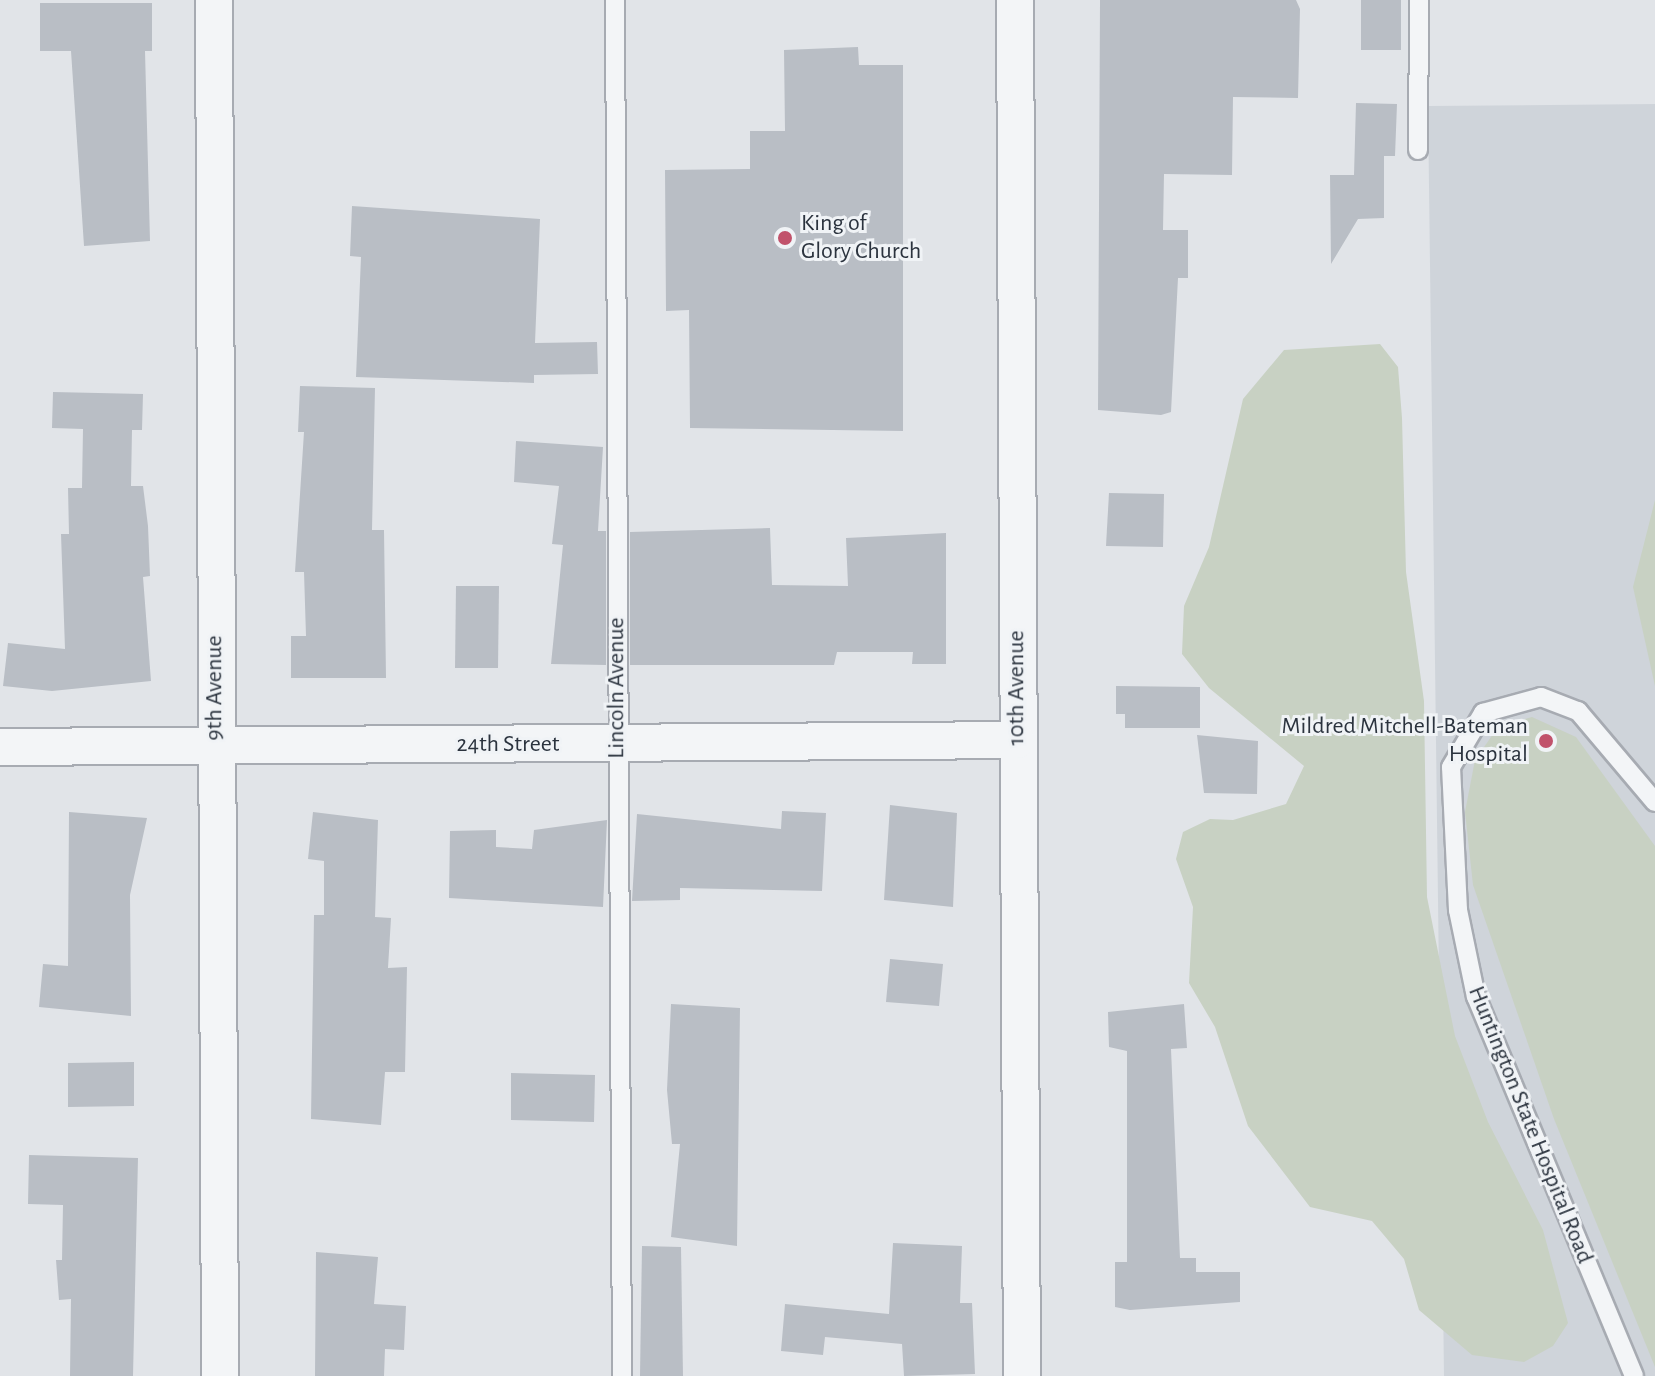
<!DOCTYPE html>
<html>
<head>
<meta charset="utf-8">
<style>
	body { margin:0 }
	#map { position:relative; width:1655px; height:1376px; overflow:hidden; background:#e1e4e8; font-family:"Alegreya Sans",sans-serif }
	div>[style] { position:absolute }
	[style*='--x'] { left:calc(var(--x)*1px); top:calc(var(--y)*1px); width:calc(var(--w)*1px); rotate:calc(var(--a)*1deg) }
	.built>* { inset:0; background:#cfd4da }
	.green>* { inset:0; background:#c8d1c3 }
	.building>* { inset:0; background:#b9bec5 }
	.roads { filter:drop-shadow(2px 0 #a7abb2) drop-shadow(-2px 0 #a7abb2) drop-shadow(0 2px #a7abb2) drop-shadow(0 -2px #a7abb2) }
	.service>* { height:18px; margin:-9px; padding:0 9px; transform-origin:9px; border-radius:9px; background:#f3f5f7 }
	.minor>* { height:36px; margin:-18px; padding:0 18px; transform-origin:18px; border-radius:18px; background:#f3f5f7 }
	.dots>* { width:22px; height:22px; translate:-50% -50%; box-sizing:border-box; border:4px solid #f0f3f6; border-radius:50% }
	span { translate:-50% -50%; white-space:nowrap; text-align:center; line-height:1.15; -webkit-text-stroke:6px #f0f3f6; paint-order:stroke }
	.poi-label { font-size:24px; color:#2b333e }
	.left { translate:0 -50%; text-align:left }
	.right { translate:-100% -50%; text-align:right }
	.street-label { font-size:24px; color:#2b333e }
</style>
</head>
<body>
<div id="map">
	<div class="built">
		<div style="clip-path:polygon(1655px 104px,1655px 1376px,1444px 1376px,1428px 106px)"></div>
	</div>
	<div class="green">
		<div style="clip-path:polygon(1380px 344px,1398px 367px,1402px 418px,1406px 572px,1424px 701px,1427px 897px,1455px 1036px,1488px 1122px,1543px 1230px,1568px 1323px,1553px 1346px,1524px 1362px,1472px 1355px,1419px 1310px,1404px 1259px,1372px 1221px,1310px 1207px,1248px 1126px,1215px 1027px,1189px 983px,1193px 907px,1176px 859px,1183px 832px,1210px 819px,1233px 820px,1286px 804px,1304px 766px,1209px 688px,1182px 654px,1184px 606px,1209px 547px,1243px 399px,1284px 350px)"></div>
		<div style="clip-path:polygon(1655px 500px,1655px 686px,1633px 587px)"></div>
		<div style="clip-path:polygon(1532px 717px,1576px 737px,1655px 846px,1655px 1367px,1554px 1119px,1473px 885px,1465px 812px,1475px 760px,1498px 727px)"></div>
	</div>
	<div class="building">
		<div style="clip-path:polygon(1100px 0,1296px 0,1300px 9px,1298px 98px,1233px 97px,1232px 175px,1164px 174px,1163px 230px,1188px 230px,1188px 278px,1178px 278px,1171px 412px,1161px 415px,1098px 410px)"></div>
		<div style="clip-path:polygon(1361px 0,1401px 0,1401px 50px,1361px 50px)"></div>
		<div style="clip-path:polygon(40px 3px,152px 3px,152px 51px,145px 51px,150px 241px,84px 246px,71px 51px,40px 51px)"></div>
		<div style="clip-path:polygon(858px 47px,859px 65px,903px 65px,903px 431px,690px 428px,689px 310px,666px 311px,665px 170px,750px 169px,750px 131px,785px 131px,784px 50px)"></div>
		<div style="clip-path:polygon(1356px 103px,1397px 104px,1395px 156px,1384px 156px,1384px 218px,1358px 219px,1331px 264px,1330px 175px,1354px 175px)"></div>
		<div style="clip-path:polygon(352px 206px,540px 219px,535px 343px,597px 342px,598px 374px,534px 375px,534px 383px,356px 377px,361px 257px,350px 256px)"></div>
		<div style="clip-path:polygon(300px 386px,375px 388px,372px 530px,384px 530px,386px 678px,291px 678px,291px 636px,306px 636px,304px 572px,295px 572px,304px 432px,298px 432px)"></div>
		<div style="clip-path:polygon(53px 392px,143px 394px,142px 430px,132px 430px,131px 486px,143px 486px,148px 526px,150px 576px,143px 577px,151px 681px,52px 691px,3px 686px,8px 643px,65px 649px,61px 534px,69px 534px,68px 488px,82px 488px,83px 429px,52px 428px)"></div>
		<div style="clip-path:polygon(516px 441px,603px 447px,598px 531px,606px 531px,606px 665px,551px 664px,563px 545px,552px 544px,559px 486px,514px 482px)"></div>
		<div style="clip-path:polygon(1109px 493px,1164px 494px,1163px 547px,1106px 546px)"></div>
		<div style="clip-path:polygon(770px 528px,772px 585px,848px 586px,846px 538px,946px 533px,946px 664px,912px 664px,913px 652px,837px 652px,834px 665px,630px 665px,630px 532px)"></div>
		<div style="clip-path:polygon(456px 586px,499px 586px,498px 668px,455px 668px)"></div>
		<div style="clip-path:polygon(1116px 686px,1200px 687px,1200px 728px,1125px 728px,1125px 714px,1116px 714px)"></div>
		<div style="clip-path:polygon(1197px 735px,1258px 741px,1257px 794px,1204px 793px)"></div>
		<div style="clip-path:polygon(890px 805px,957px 813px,953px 907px,884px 900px)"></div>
		<div style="clip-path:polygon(782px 811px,826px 813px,822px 891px,680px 888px,680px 900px,632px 901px,637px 814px,781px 829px)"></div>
		<div style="clip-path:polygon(69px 812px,147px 818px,130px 895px,131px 1016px,39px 1007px,43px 964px,68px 966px)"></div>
		<div style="clip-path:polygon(313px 812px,378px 820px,375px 917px,391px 918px,388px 968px,407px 967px,405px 1072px,385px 1072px,381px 1125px,311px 1119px,314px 915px,324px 915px,324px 861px,308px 859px)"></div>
		<div style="clip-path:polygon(607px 820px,603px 907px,449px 898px,450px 831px,496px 830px,496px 847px,532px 849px,534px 830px)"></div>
		<div style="clip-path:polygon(890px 959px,943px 964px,939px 1006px,886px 1002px)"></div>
		<div style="clip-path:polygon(671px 1004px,740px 1008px,737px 1246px,671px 1237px,680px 1144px,672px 1144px,667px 1090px)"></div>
		<div style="clip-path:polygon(1184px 1004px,1187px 1048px,1171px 1049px,1180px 1258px,1196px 1258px,1196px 1272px,1240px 1272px,1240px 1302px,1130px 1310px,1115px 1307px,1115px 1262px,1127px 1262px,1127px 1051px,1109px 1047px,1108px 1012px)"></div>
		<div style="clip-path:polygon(134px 1062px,134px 1106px,68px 1107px,68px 1063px)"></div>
		<div style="clip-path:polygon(511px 1073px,595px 1075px,594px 1122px,511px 1120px)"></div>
		<div style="clip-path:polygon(29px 1155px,138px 1158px,133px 1376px,70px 1376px,71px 1299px,59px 1300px,56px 1260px,62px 1260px,63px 1205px,28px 1204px)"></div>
		<div style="clip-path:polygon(893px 1243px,962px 1246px,960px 1303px,972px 1303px,975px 1374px,904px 1376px,902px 1344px,825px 1337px,823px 1355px,781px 1351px,785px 1304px,889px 1314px)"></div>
		<div style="clip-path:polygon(642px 1246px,681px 1247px,683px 1376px,640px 1376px)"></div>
		<div style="clip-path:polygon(316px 1252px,378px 1257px,374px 1304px,406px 1306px,404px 1350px,385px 1349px,384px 1376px,315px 1376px)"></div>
	</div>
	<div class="roads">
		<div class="service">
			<div style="--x:615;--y:0;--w:1376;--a:89.71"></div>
			<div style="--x:1418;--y:150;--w:150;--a:-89.6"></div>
			<div style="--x:1634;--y:1376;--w:411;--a:-112.6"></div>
			<div style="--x:1476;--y:997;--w:89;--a:-101.7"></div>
			<div style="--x:1458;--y:910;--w:143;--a:-92.8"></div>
			<div style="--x:1451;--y:767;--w:63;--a:-59.3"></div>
			<div style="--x:1483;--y:713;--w:60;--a:-15.4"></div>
			<div style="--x:1541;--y:697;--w:40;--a:21"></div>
			<div style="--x:1578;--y:711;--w:119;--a:49.8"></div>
		</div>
		<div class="minor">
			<div style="--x:214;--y:0;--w:1376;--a:89.75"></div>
			<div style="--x:1015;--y:0;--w:1376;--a:89.71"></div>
			<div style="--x:0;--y:747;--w:1016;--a:-0.39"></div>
		</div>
	</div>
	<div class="dots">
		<div style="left:785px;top:238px;background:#c1526b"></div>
		<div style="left:1546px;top:741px;background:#c1526b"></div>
	</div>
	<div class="poi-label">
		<span class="left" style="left:801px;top:238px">King of<br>Glory Church</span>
		<span class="right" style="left:1528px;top:741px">Mildred Mitchell-Bateman<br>Hospital</span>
	</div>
	<div class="street-label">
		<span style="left:215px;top:688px;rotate:-90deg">9th Avenue</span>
		<span style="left:617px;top:688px;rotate:-90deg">Lincoln Avenue</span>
		<span style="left:1017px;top:688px;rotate:-90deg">10th Avenue</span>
		<span style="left:508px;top:745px">24th Street</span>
		<span style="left:1530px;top:1125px;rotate:68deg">Huntington State Hospital Road</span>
	</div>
</div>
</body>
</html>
